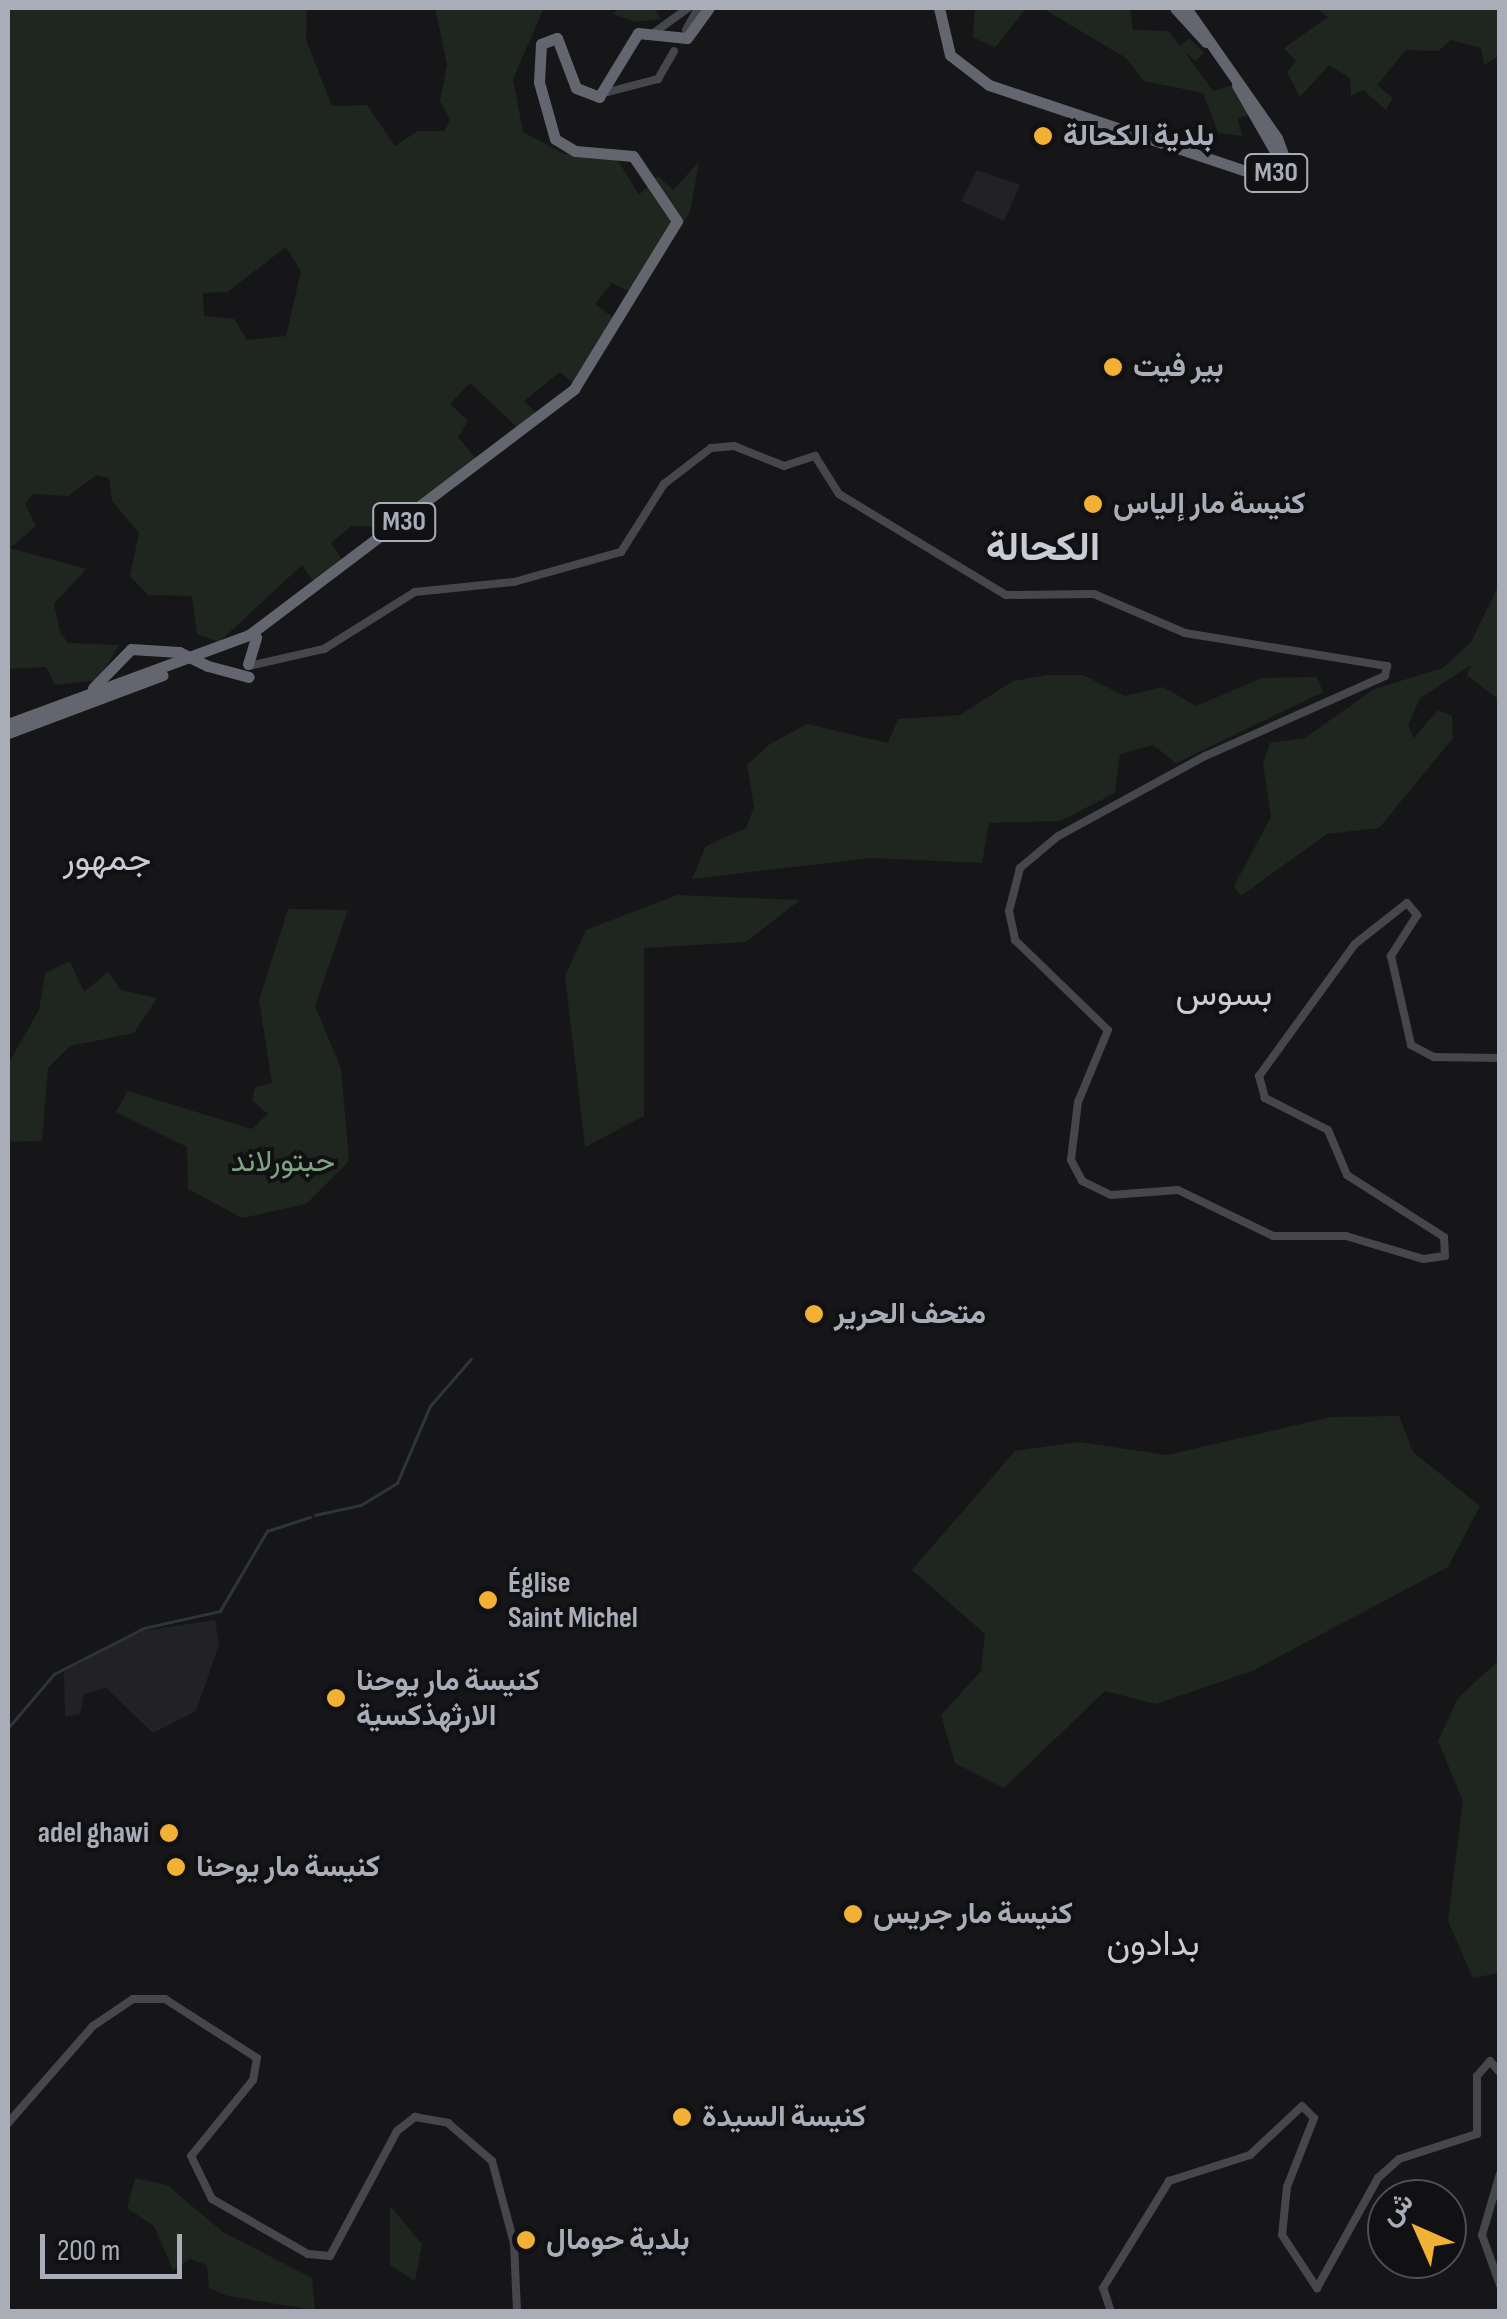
<!DOCTYPE html>
<html>
<head>
<meta charset="utf-8">
<style>
	body { margin:0 }
	#map { position:relative; width:1507px; height:2319px; overflow:hidden; background:#161618; font-family:"Sofia Sans Condensed",Vazirmatn,sans-serif }
	div>[style] { position:absolute }
	[style*='--x'] { left:calc(var(--x)*1px); top:calc(var(--y)*1px); width:calc(var(--w)*1px); rotate:calc(var(--a)*1deg) }
	.built>* { inset:0; background:#222225 }
	.green>* { inset:0; background:#1e261f }
	.stream>* { height:2.5px; margin:-1.25px; padding:0 1.25px; transform-origin:1.25px; border-radius:1.25px; background:#2c353c }
	.secondary>* { height:8px; margin:-4px; padding:0 4px; transform-origin:4px; border-radius:4px; background:#45474d }
	.highway>* { height:11px; margin:-5.5px; padding:0 5.5px; transform-origin:5.5px; border-radius:5.5px; background:#63666e }
	.highway-bridge>* { height:11px; margin:-5.5px; padding:0 5.5px; transform-origin:5.5px; border-radius:5.5px; background:#63666e }
	.dots>* { width:28px; height:28px; translate:-50% -50%; box-sizing:border-box; border:5px solid #111113; border-radius:50% }
	span { translate:-50% -50%; white-space:nowrap; text-align:center; line-height:1.15; -webkit-text-stroke:8px #111113; paint-order:stroke }
	.shield-label span { padding:2px 8px; background:#111113; border:2px solid; border-radius:8px; -webkit-text-stroke-width:0 }
	.shield-label { font-size:28px; color:#a8adb8; font-weight:700 }
	.poi-label { font-size:30px; color:#a8adb8; font-weight:700 }
	.left { translate:0 -50%; text-align:left }
	.right { translate:-100% -50%; text-align:right }
	.park-label { font-size:30px; color:#7fa381 }
	.quarter-label { font-size:35px; color:#c9ccd4 }
	.district-label { font-size:40px; color:#c9ccd4; font-weight:700 }
	.frame { position:absolute; inset:0; border:10px solid #a8adb8; pointer-events:none }
	.north { position:absolute; left:1367px; top:2179px; width:100px; height:100px; box-sizing:border-box; background:#111113; border:2px solid #4d4f55; border-radius:50%; rotate:315deg; font-size:28px; font-weight:700; line-height:40px; text-align:center; color:#a8adb8 }
	.north::after { content:''; display:block; margin:auto; width:35px; height:45px; background:#f2b134; clip-path:polygon(50% 0,100% 100%,50% 72%,0 100%) }
	.scale { position:absolute; left:40px; top:2234px; width:142px; height:45px; box-sizing:border-box; border:5px solid #a8adb8; border-top:0; padding-left:12px; font-size:30px; line-height:35px; white-space:nowrap; color:#a8adb8; -webkit-text-stroke:8px #111113; paint-order:stroke }
</style>
</head>
<body>
<div id="map">
	<div class="built">
		<div style="clip-path:polygon(977px 170px,1020px 185px,1004px 221px,961px 201px)"></div>
		<div style="clip-path:polygon(215px 1620px,219px 1645px,196px 1711px,153px 1733px,106px 1688px,84px 1694px,80px 1714px,65px 1717px,64px 1672px,136px 1632px)"></div>
	</div>
	<div class="green">
		<div style="clip-path:polygon(evenodd,8px 8px,307px 8px,306px 40px,332px 106px,367px 105px,395px 146px,418px 131px,444px 131px,450px 120px,440px 101px,447px 65px,435px 8px,544px 8px,513px 79px,523px 132px,564px 154px,612px 151px,639px 195px,658px 176px,673px 190px,699px 162px,690px 212px,637px 295px,612px 283px,595px 304px,619px 322px,577px 387px,560px 372px,524px 401px,536px 413px,518px 428px,470px 383px,450px 404px,468px 421px,458px 437px,478px 461px,397px 527px,351px 526px,331px 543px,346px 565px,317px 586px,302px 565px,219px 642px,197px 634px,192px 596px,148px 595px,130px 576px,139px 533px,112px 501px,109px 478px,97px 475px,68px 496px,33px 494px,25px 504px,36px 526px,10px 548px,86px 569px,54px 604px,60px 632px,68px 643px,119px 645px,98px 680px,55px 685px,46px 667px,8px 669px,8px 8px,286px 247px,301px 271px,286px 336px,247px 340px,234px 319px,204px 316px,203px 293px,227px 292px,286px 247px)"></div>
		<div style="clip-path:polygon(618px 8px,654px 8px,661px 19px,636px 22px,613px 14px)"></div>
		<div style="clip-path:polygon(975px 8px,1026px 8px,995px 48px,973px 37px)"></div>
		<div style="clip-path:polygon(1042px 8px,1130px 8px,1133px 30px,1169px 31px,1180px 46px,1189px 38px,1204px 53px,1195px 61px,1184px 51px,1213px 91px,1236px 84px,1254px 112px,1238px 119px,1242px 136px,1218px 133px,1203px 93px,1144px 81px,1126px 58px)"></div>
		<div style="clip-path:polygon(1316px 8px,1499px 8px,1499px 56px,1484px 65px,1481px 48px,1451px 40px,1438px 51px,1406px 50px,1377px 85px,1393px 98px,1386px 110px,1363px 90px,1351px 96px,1350px 78px,1329px 65px,1300px 97px,1287px 72px,1296px 61px,1284px 48px,1328px 17px)"></div>
		<div style="clip-path:polygon(1499px 585px,1499px 700px,1467px 675px,1471px 665px,1420px 698px,1408px 725px,1414px 738px,1438px 710px,1452px 716px,1453px 738px,1379px 828px,1327px 834px,1241px 896px,1234px 886px,1271px 817px,1263px 764px,1270px 743px,1305px 738px,1374px 689px,1443px 668px,1471px 642px)"></div>
		<div style="clip-path:polygon(1047px 675px,1083px 675px,1125px 696px,1163px 687px,1196px 706px,1262px 678px,1317px 677px,1323px 692px,1176px 763px,1153px 745px,1120px 754px,1115px 793px,1060px 821px,989px 823px,982px 863px,870px 858px,692px 879px,706px 846px,746px 828px,754px 807px,747px 765px,770px 744px,807px 724px,888px 743px,898px 719px,960px 715px,1013px 681px)"></div>
		<div style="clip-path:polygon(677px 895px,800px 900px,746px 942px,644px 948px,644px 1116px,585px 1147px,565px 976px,586px 930px)"></div>
		<div style="clip-path:polygon(288px 909px,348px 910px,315px 1006px,341px 1068px,349px 1161px,306px 1204px,242px 1218px,188px 1189px,187px 1147px,116px 1112px,128px 1091px,252px 1129px,268px 1114px,252px 1100px,255px 1087px,272px 1083px,259px 1000px)"></div>
		<div style="clip-path:polygon(70px 961px,84px 992px,108px 972px,121px 990px,157px 998px,134px 1033px,70px 1046px,48px 1068px,42px 1141px,8px 1142px,8px 1064px,39px 1010px,45px 973px)"></div>
		<div style="clip-path:polygon(1399px 1416px,1413px 1452px,1480px 1506px,1448px 1567px,1252px 1671px,1156px 1704px,1105px 1691px,1004px 1788px,955px 1763px,941px 1715px,981px 1671px,985px 1634px,912px 1570px,1015px 1451px,1079px 1442px,1167px 1455px,1331px 1417px)"></div>
		<div style="clip-path:polygon(1499px 1660px,1499px 1973px,1473px 1978px,1448px 1921px,1463px 1801px,1438px 1741px,1458px 1698px)"></div>
		<div style="clip-path:polygon(135px 2178px,167px 2185px,223px 2232px,312px 2278px,315px 2310px,228px 2296px,209px 2288px,207px 2265px,190px 2259px,173px 2270px,154px 2226px,127px 2208px)"></div>
		<div style="clip-path:polygon(390px 2206px,422px 2244px,415px 2281px,390px 2265px)"></div>
	</div>
	<div class="stream">
		<div style="--x:315;--y:1515;--w:47;--a:-12.3"></div>
		<div style="--x:361;--y:1505;--w:42;--a:-31.4"></div>
		<div style="--x:397;--y:1483;--w:84;--a:-66.8"></div>
		<div style="--x:430;--y:1406;--w:62;--a:-48.9"></div>
		<div style="--x:8;--y:1728;--w:71;--a:-49.6"></div>
		<div style="--x:54;--y:1674;--w:101;--a:-27.1"></div>
		<div style="--x:144;--y:1628;--w:78;--a:-12.6"></div>
		<div style="--x:220;--y:1611;--w:93;--a:-59.6"></div>
		<div style="--x:267;--y:1531;--w:45;--a:-18"></div>
	</div>
	<div class="secondary">
		<div style="--x:686;--y:30;--w:25;--a:-61"></div>
		<div style="--x:655;--y:32;--w:41;--a:-36"></div>
		<div style="--x:608;--y:92;--w:52;--a:-14.6"></div>
		<div style="--x:658;--y:79;--w:32;--a:-60"></div>
		<div style="--x:249;--y:666;--w:77;--a:-12.8"></div>
		<div style="--x:324;--y:649;--w:107;--a:-32.1"></div>
		<div style="--x:415;--y:592;--w:100;--a:-5.8"></div>
		<div style="--x:514;--y:582;--w:111;--a:-15.7"></div>
		<div style="--x:621;--y:552;--w:80;--a:-57.7"></div>
		<div style="--x:664;--y:484;--w:59;--a:-37.5"></div>
		<div style="--x:711;--y:448;--w:23;--a:-5"></div>
		<div style="--x:734;--y:446;--w:54;--a:21.8"></div>
		<div style="--x:784;--y:466;--w:33;--a:-18"></div>
		<div style="--x:815;--y:456;--w:45;--a:57.7"></div>
		<div style="--x:839;--y:494;--w:195;--a:31.2"></div>
		<div style="--x:1006;--y:595;--w:88;--a:-0.7"></div>
		<div style="--x:1094;--y:594;--w:99;--a:23.2"></div>
		<div style="--x:1185;--y:633;--w:205;--a:9.3"></div>
		<div style="--x:1387;--y:666;--w:10;--a:101"></div>
		<div style="--x:1385;--y:676;--w:197;--a:156"></div>
		<div style="--x:1205;--y:756;--w:167;--a:151.4"></div>
		<div style="--x:1058;--y:836;--w:50;--a:139.9"></div>
		<div style="--x:1020;--y:868;--w:44;--a:104.3"></div>
		<div style="--x:1009;--y:911;--w:30;--a:78"></div>
		<div style="--x:1015;--y:940;--w:129;--a:44.1"></div>
		<div style="--x:1108;--y:1030;--w:78;--a:112.6"></div>
		<div style="--x:1078;--y:1102;--w:58;--a:96.9"></div>
		<div style="--x:1071;--y:1160;--w:24;--a:62"></div>
		<div style="--x:1082;--y:1181;--w:32;--a:26"></div>
		<div style="--x:1111;--y:1195;--w:67;--a:-4.3"></div>
		<div style="--x:1178;--y:1190;--w:106;--a:25.8"></div>
		<div style="--x:1273;--y:1236;--w:73;--a:0"></div>
		<div style="--x:1346;--y:1236;--w:80;--a:16.6"></div>
		<div style="--x:1423;--y:1259;--w:22;--a:-8"></div>
		<div style="--x:1445;--y:1256;--w:19;--a:-93"></div>
		<div style="--x:1444;--y:1237;--w:115;--a:-147.4"></div>
		<div style="--x:1347;--y:1175;--w:49;--a:-112.9"></div>
		<div style="--x:1328;--y:1130;--w:71;--a:-153.1"></div>
		<div style="--x:1265;--y:1098;--w:23;--a:-105"></div>
		<div style="--x:1259;--y:1076;--w:163;--a:-54"></div>
		<div style="--x:1355;--y:944;--w:66;--a:-38.3"></div>
		<div style="--x:1407;--y:903;--w:16;--a:50"></div>
		<div style="--x:1417;--y:915;--w:49;--a:122.4"></div>
		<div style="--x:1391;--y:956;--w:91;--a:77.3"></div>
		<div style="--x:1411;--y:1045;--w:26;--a:28"></div>
		<div style="--x:1434;--y:1057;--w:66;--a:0.9"></div>
		<div style="--x:8;--y:2123;--w:129;--a:-48.8"></div>
		<div style="--x:93;--y:2026;--w:48;--a:-34"></div>
		<div style="--x:133;--y:1999;--w:32;--a:0"></div>
		<div style="--x:165;--y:1999;--w:109;--a:32.7"></div>
		<div style="--x:257;--y:2058;--w:22;--a:100"></div>
		<div style="--x:253;--y:2080;--w:98;--a:129.2"></div>
		<div style="--x:191;--y:2156;--w:48;--a:64"></div>
		<div style="--x:212;--y:2199;--w:111;--a:29.8"></div>
		<div style="--x:308;--y:2254;--w:22;--a:5"></div>
		<div style="--x:330;--y:2256;--w:142;--a:-61.8"></div>
		<div style="--x:397;--y:2131;--w:23;--a:-38"></div>
		<div style="--x:415;--y:2117;--w:34;--a:10"></div>
		<div style="--x:448;--y:2123;--w:58;--a:40.8"></div>
		<div style="--x:492;--y:2161;--w:85;--a:75"></div>
		<div style="--x:514;--y:2243;--w:69;--a:87.5"></div>
		<div style="--x:1500;--y:2174;--w:64;--a:106.4"></div>
		<div style="--x:1482;--y:2235;--w:53;--a:70.2"></div>
		<div style="--x:1111;--y:2312;--w:25;--a:-108"></div>
		<div style="--x:1103;--y:2288;--w:126;--a:-58.3"></div>
		<div style="--x:1169;--y:2181;--w:85;--a:-17.8"></div>
		<div style="--x:1250;--y:2155;--w:71;--a:-43.3"></div>
		<div style="--x:1302;--y:2106;--w:17;--a:45"></div>
		<div style="--x:1314;--y:2118;--w:74;--a:111.4"></div>
		<div style="--x:1287;--y:2187;--w:48;--a:95.9"></div>
		<div style="--x:1282;--y:2235;--w:64;--a:56.6"></div>
		<div style="--x:1317;--y:2288;--w:126;--a:-61"></div>
		<div style="--x:1378;--y:2178;--w:28;--a:-42"></div>
		<div style="--x:1399;--y:2159;--w:82;--a:-17.8"></div>
		<div style="--x:1477;--y:2134;--w:58;--a:-90"></div>
		<div style="--x:1477;--y:2076;--w:20;--a:-49"></div>
		<div style="--x:1490;--y:2061;--w:16;--a:50"></div>
	</div>
	<div class="highway">
		<div style="--x:939;--y:8;--w:48;--a:76.8"></div>
		<div style="--x:950;--y:55;--w:49;--a:37.6"></div>
		<div style="--x:989;--y:85;--w:284;--a:18.5"></div>
		<div style="--x:1258;--y:175;--w:20;--a:-9"></div>
		<div style="--x:1278;--y:172;--w:14;--a:-60"></div>
		<div style="--x:1285;--y:160;--w:23;--a:-110"></div>
		<div style="--x:1277;--y:138;--w:159;--a:-125"></div>
		<div style="--x:1175;--y:8;--w:46;--a:47.6"></div>
		<div style="--x:1237;--y:85;--w:78;--a:60.2"></div>
		<div style="--x:1276;--y:153;--w:20;--a:120"></div>
		<div style="--x:248;--y:664;--w:28;--a:-73"></div>
		<div style="--x:208;--y:666;--w:42;--a:15"></div>
		<div style="--x:93;--y:688;--w:54;--a:-45.7"></div>
		<div style="--x:131;--y:649;--w:48;--a:3.6"></div>
		<div style="--x:8;--y:724;--w:257;--a:-20.3"></div>
		<div style="--x:249;--y:635;--w:408;--a:-37.1"></div>
		<div style="--x:574;--y:389;--w:197;--a:-58.5"></div>
		<div style="--x:677;--y:221;--w:78;--a:-124.1"></div>
		<div style="--x:633;--y:156;--w:58;--a:-175.1"></div>
		<div style="--x:575;--y:151;--w:23;--a:-149"></div>
		<div style="--x:555;--y:139;--w:59;--a:-105.7"></div>
		<div style="--x:539;--y:82;--w:38;--a:-87"></div>
		<div style="--x:541;--y:44;--w:17;--a:-21"></div>
		<div style="--x:557;--y:38;--w:53;--a:69.2"></div>
		<div style="--x:576;--y:88;--w:25;--a:21"></div>
		<div style="--x:599;--y:97;--w:75;--a:-58.6"></div>
		<div style="--x:638;--y:33;--w:49;--a:5.8"></div>
		<div style="--x:687;--y:38;--w:37;--a:-54"></div>
		<div style="--x:8;--y:733;--w:165;--a:-20.5"></div>
	</div>
	<div class="highway-bridge">
		<div style="--x:179;--y:652;--w:32;--a:26"></div>
	</div>
	<div class="dots">
		<div style="left:1043px;top:136px;background:#f2b134"></div>
		<div style="left:1113px;top:367px;background:#f2b134"></div>
		<div style="left:1093px;top:504px;background:#f2b134"></div>
		<div style="left:814px;top:1314px;background:#f2b134"></div>
		<div style="left:488px;top:1600px;background:#f2b134"></div>
		<div style="left:336px;top:1698px;background:#f2b134"></div>
		<div style="left:169px;top:1833px;background:#f2b134"></div>
		<div style="left:176px;top:1867px;background:#f2b134"></div>
		<div style="left:853px;top:1914px;background:#f2b134"></div>
		<div style="left:682px;top:2117px;background:#f2b134"></div>
		<div style="left:526px;top:2240px;background:#f2b134"></div>
	</div>
	<div class="shield-label">
		<span style="left:1276px;top:173px">M30</span>
		<span style="left:404px;top:522px">M30</span>
	</div>
	<div class="poi-label">
		<span class="left" style="left:1063px;top:136px">بلدية الكحالة</span>
		<span class="left" style="left:1133px;top:367px">بير فيت</span>
		<span class="left" style="left:1113px;top:504px">كنيسة مار إلياس</span>
		<span class="left" style="left:834px;top:1314px">متحف الحرير</span>
		<span class="left" style="left:508px;top:1600px">Église<br>Saint Michel</span>
		<span class="left" style="left:356px;top:1698px">كنيسة مار يوحنا<br>الارثهذكسية</span>
		<span class="right" style="left:149px;top:1833px">adel ghawi</span>
		<span class="left" style="left:196px;top:1867px">كنيسة مار يوحنا</span>
		<span class="left" style="left:873px;top:1914px">كنيسة مار جريس</span>
		<span class="left" style="left:702px;top:2117px">كنيسة السيدة</span>
		<span class="left" style="left:546px;top:2240px">بلدية حومال</span>
	</div>
	<div class="park-label">
		<span style="left:283px;top:1162px">حبتورلاند</span>
	</div>
	<div class="quarter-label">
		<span style="left:107px;top:860px">جمهور</span>
		<span style="left:1224px;top:995px">بسوس</span>
		<span style="left:1153px;top:1945px">بدادون</span>
	</div>
	<div class="district-label">
		<span style="left:1043px;top:548px">الكحالة</span>
	</div>
	<div class="frame"></div>
	<div class="north">ش</div>
	<div class="scale">200 m</div>
</div>
</body>
</html>
